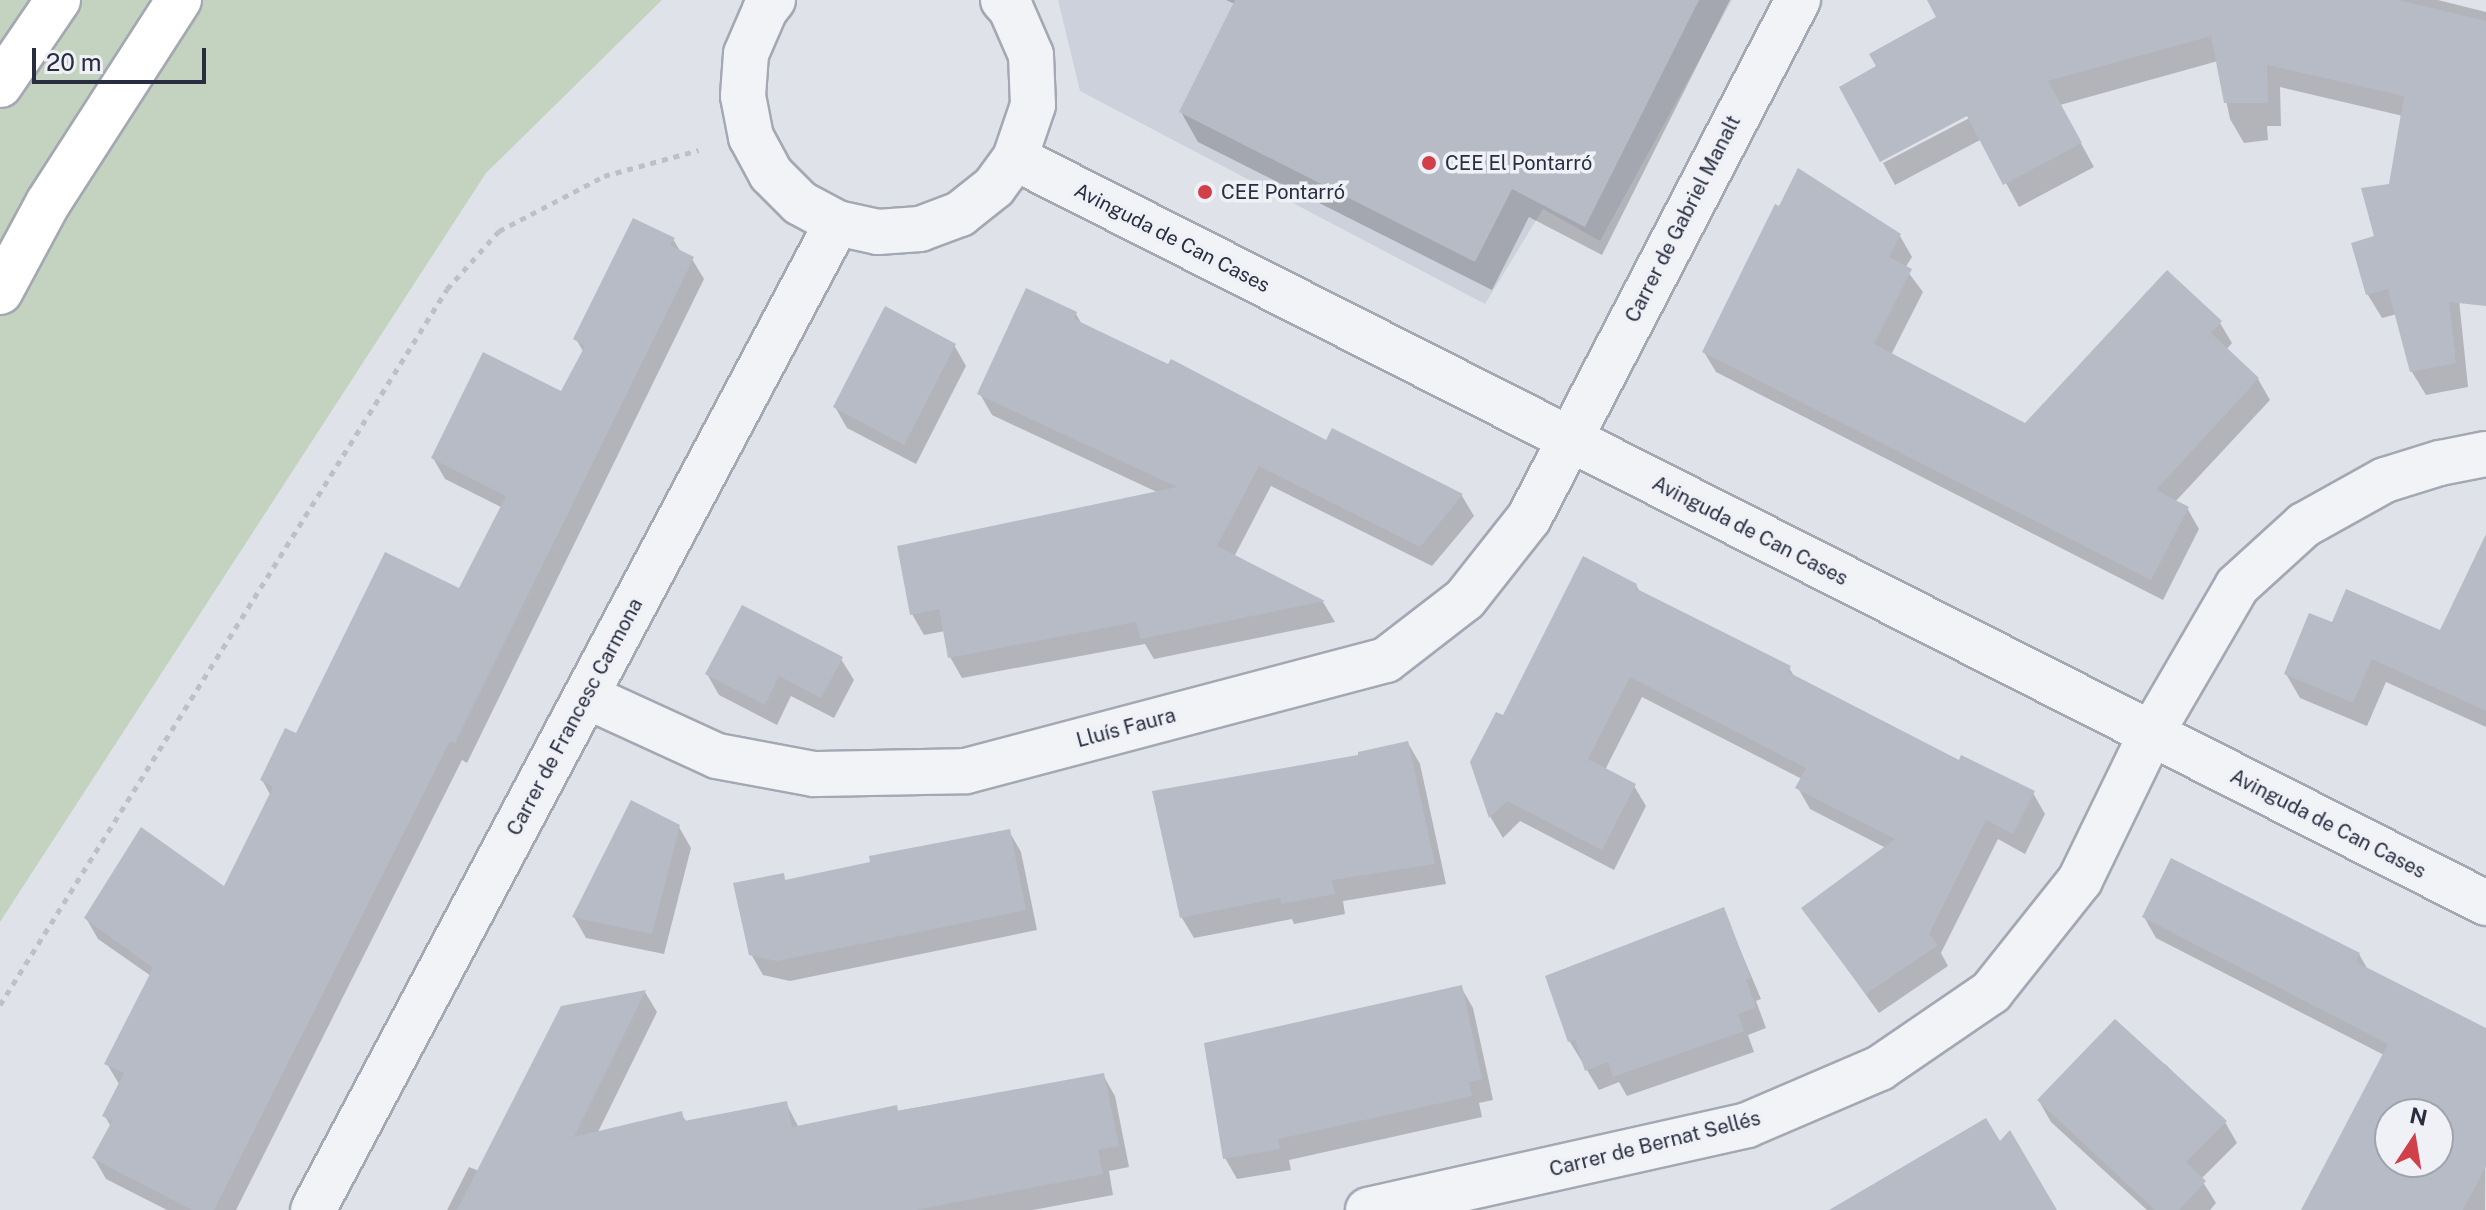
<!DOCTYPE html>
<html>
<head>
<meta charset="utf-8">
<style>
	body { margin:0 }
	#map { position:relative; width:2486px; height:1210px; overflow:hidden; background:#dfe2e9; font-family:"Public Sans",sans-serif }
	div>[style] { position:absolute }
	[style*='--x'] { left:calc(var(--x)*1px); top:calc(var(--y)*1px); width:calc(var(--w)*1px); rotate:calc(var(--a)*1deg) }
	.built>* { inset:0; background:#cdd1db }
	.green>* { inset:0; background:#c3d3c0 }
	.shadow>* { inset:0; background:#0003 }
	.building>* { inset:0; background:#b6bbc6 }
	.path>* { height:5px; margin-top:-2.5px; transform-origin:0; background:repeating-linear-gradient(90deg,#bdc0c7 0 6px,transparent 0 12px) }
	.roads { filter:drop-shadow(2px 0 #a4a8b3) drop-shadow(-2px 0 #a4a8b3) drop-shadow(0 2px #a4a8b3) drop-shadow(0 -2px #a4a8b3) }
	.minor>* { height:44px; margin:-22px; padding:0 22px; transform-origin:22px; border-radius:22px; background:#f2f3f7 }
	.motorway>* { height:44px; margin:-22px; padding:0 22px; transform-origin:22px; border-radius:22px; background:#fff }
	.dots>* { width:22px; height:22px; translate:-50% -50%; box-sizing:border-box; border:4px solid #eff1f6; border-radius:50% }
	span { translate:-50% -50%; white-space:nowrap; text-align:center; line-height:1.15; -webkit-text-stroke:7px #eff1f6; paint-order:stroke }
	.poi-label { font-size:20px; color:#282e40 }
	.left { translate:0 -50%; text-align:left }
	.street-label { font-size:20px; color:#282e40 }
	.north { position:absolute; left:2374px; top:1098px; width:80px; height:80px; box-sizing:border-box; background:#eff1f6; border:2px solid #9fa3ad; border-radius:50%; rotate:12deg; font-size:22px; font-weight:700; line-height:32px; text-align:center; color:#282e40 }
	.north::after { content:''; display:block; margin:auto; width:28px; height:36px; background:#d14049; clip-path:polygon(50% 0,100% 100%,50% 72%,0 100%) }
	.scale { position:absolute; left:32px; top:48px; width:174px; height:36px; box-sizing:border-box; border:4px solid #282e40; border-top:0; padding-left:10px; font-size:24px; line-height:28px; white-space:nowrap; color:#282e40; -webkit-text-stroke:6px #eff1f6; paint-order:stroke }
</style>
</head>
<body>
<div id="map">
	<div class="built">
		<div style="clip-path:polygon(1058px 0,1732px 0,1600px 241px,1543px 209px,1485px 304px,1080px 91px)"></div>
	</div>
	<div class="green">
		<div style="clip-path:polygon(0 0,662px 0,486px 173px,0 922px)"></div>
	</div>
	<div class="shadow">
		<div style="clip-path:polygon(1226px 0,1730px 0,1602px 255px,1529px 217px,1492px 290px,1198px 142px,1181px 112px,1235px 4px)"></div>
		<div style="clip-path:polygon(1929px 0,2438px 0,2486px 12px,2486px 82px,2449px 202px,2468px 387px,2426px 395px,2412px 372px,2397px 314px,2382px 318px,2368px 295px,2354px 244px,2376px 238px,2390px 186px,2403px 116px,2280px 87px,2281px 126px,2267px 126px,2268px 140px,2244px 143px,2230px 119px,2218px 61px,2060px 105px,2094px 167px,2019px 207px,1982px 139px,1895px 185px,1883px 163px,1977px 114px,1879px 67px,1939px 17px)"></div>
		<div style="clip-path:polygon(1900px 236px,1912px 257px,1905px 268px,1923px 292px,1891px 355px,2025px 425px,2220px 323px,2232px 343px,2226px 350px,2258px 379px,2270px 400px,2175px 502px,2187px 508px,2199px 529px,2163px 600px,1716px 372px,1704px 352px)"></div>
		<div style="clip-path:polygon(673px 239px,682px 254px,692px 259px,704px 279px,467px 763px,462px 760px,236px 1210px,167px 1210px,106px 1179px,94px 1158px,111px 1127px,105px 1116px,119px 1084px,107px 1064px,151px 976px,98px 939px,86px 918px,224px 889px,271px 796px,262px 780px,297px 736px,460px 591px,503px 508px,445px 479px,433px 458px,562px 394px,584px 353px,576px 339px)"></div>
		<div style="clip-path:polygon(1076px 314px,1083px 326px,1327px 442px,1333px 431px,1462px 496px,1474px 516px,1432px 566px,1271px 486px,1234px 557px,1323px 602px,1335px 622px,1154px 659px,1145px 644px,962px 678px,950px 657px,945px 631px,924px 635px,912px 614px,1159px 493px,992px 415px,980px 394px)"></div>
		<div style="clip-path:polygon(954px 345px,966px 366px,916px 464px,847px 428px,835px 407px)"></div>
		<div style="clip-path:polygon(2486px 577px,2486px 727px,2386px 682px,2367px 726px,2300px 698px,2286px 674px,2333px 625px,2440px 633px)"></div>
		<div style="clip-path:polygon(1636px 585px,1640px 592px,1789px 668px,1796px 679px,1960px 763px,2033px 793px,2045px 814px,2025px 854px,1998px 839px,1941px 953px,1948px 966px,1879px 1013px,1804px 909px,1886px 848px,1810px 809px,1798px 788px,1802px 779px,1642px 697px,1605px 770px,1634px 786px,1646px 806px,1614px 870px,1520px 821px,1503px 838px,1491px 818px,1472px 762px,1503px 718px)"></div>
		<div style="clip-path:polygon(841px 659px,854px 680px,834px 718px,791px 696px,777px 725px,719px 695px,707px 674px)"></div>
		<div style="clip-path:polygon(1408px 743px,1420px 764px,1446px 884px,1343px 901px,1345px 914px,1294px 924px,1292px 919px,1194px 938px,1182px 918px,1155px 792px,1361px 757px)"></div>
		<div style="clip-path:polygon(679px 827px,691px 848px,664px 954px,586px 938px,574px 917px)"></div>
		<div style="clip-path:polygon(1009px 831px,1021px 852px,1037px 930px,790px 981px,763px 975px,751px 954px,783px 875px,786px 882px)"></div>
		<div style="clip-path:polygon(1723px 909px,1761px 999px,1756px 1001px,1766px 1028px,1748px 1035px,1754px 1052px,1627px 1096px,1619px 1082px,1599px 1090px,1570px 1042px,1547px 977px)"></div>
		<div style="clip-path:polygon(evenodd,2144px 917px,2359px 954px,2368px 970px,2486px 1030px,2485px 1210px,2304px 1210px,2384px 1055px,2156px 938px,2144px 917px,2390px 1114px,2438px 1114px,2438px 1162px,2390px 1162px,2390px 1114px)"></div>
		<div style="clip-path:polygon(1461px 987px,1473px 1008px,1493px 1100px,1479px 1103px,1482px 1117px,1289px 1160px,1291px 1170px,1237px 1179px,1225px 1158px)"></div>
		<div style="clip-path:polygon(645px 992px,657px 1012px,597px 1134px,681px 1113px,687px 1123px,786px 1103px,799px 1128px,1103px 1075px,1115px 1096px,1129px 1167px,1109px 1171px,1113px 1195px,1033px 1210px,447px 1210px,469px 1167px,479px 1171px,562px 1008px)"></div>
		<div style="clip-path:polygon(2165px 1064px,2225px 1122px,2237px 1143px,2201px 1179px,2216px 1203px,2210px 1210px,2147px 1210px,2051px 1122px,2039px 1101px)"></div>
	</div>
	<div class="building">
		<div style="clip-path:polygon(1235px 0,1699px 0,1585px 227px,1512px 189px,1475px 262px,1179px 112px)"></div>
		<div style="clip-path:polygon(1927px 0,2398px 0,2486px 21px,2486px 306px,2449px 302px,2456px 363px,2410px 372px,2388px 289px,2366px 295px,2351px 243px,2374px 236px,2361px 188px,2389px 184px,2404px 96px,2267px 65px,2268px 103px,2224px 103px,2211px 36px,2048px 81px,2082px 143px,2003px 185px,1967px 116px,1880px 162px,1839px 87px,1876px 66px,1869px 54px,1936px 17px)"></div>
		<div style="clip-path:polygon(1798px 168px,1901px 234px,1889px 257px,1912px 269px,1874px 344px,2025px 423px,2167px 270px,2222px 321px,2211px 333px,2259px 378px,2156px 490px,2189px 507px,2151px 580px,1702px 352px,1775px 204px,1779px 206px)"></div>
		<div style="clip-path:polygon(633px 218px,675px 238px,670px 245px,694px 257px,455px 743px,450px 741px,214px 1210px,192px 1210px,92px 1158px,112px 1121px,102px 1116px,124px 1073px,104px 1064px,153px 968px,84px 918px,141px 827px,224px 886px,273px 787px,260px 780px,285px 728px,296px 733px,385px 552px,459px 588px,506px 496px,431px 458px,483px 352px,561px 391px,585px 346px,573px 339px)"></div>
		<div style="clip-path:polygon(1026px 288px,1077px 312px,1074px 319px,1168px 364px,1171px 359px,1326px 440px,1332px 428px,1463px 494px,1420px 547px,1259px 466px,1217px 546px,1325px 601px,1140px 639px,1136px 622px,948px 658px,939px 609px,910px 615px,897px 546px,1177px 487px,977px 394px)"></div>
		<div style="clip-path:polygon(885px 306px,956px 344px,904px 445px,833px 407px)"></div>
		<div style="clip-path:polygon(2486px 534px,2486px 711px,2372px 659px,2353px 703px,2284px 674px,2309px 613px,2332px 622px,2346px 589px,2440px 630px)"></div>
		<div style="clip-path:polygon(1583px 556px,1637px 584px,1635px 588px,1791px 666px,1788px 672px,1959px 760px,1961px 755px,2035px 791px,2013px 834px,1986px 820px,1929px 934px,1938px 945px,1866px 994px,1801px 908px,1895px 839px,1795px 788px,1806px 768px,1630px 677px,1588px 759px,1636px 784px,1602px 850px,1507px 801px,1489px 818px,1470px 762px,1496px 712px,1503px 715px)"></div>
		<div style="clip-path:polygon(742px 605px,843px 657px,821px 698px,779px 676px,765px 705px,705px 674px)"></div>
		<div style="clip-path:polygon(1408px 741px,1435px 864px,1332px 880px,1335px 894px,1281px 904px,1280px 898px,1180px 918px,1152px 791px,1358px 755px,1358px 752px)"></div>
		<div style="clip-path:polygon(631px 800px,680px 825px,652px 934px,572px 917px)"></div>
		<div style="clip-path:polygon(1010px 829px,1026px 910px,777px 961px,749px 955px,733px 883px,784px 873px,785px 880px,870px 862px,869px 856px)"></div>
		<div style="clip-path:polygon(evenodd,2171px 858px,2360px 953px,2356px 962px,2486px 1028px,2486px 1166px,2463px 1210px,2301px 1210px,2388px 1044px,2142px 917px,2171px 858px,2390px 1114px,2438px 1114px,2438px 1162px,2390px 1162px,2390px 1114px)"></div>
		<div style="clip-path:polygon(1724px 907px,1751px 978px,1746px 980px,1756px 1007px,1738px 1014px,1744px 1031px,1613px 1077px,1608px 1062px,1585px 1071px,1575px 1040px,1568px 1042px,1545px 976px)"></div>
		<div style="clip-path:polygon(1462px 985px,1482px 1079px,1469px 1082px,1472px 1096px,1278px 1139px,1280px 1149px,1223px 1159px,1204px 1043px)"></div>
		<div style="clip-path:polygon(646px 990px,574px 1137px,682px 1111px,684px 1121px,787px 1101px,792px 1127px,897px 1105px,898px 1111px,1104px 1073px,1119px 1146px,1098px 1150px,1103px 1174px,915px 1210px,457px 1210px,561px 1006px)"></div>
		<div style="clip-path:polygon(2115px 1019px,2227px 1121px,2186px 1162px,2206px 1181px,2179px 1210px,2155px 1210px,2037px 1100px)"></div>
		<div style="clip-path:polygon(1986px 1118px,2000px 1141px,2010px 1130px,2057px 1210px,1829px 1210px)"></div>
	</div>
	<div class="path">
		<div style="--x:0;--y:1005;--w:844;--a:-58.02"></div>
		<div style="--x:447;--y:289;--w:78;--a:-48.1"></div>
		<div style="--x:499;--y:231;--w:119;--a:-27.6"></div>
		<div style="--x:604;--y:176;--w:98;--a:-15.3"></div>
	</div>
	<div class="roads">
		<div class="minor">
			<div style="--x:773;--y:0;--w:13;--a:129"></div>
			<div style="--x:765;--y:10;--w:48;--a:113.4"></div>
			<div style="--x:746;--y:54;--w:42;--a:94.1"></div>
			<div style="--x:743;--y:96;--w:42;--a:79"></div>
			<div style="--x:751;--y:137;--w:42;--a:61.6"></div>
			<div style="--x:771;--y:174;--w:41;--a:45"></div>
			<div style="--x:800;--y:203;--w:42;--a:28.4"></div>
			<div style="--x:837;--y:223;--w:42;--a:12.4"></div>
			<div style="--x:878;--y:232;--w:42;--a:-4.1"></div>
			<div style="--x:920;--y:229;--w:43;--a:-20.6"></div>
			<div style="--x:960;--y:214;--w:43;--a:-38.5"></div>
			<div style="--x:994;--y:187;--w:36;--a:-54"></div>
			<div style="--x:1015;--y:158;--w:56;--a:-71.2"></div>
			<div style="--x:1033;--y:105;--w:50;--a:-92.3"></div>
			<div style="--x:1031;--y:55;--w:50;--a:-113.5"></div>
			<div style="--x:1011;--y:9;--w:12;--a:-132"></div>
			<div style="--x:1015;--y:158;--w:1649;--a:26.86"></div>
			<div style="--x:586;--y:696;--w:144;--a:24.6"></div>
			<div style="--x:717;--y:756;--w:99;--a:10.5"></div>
			<div style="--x:814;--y:774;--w:152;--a:-1.1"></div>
			<div style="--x:966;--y:771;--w:434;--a:-14.8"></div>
			<div style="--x:1386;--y:660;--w:100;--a:-37.7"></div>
			<div style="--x:1465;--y:599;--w:103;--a:-51.7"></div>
			<div style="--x:1529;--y:518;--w:584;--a:-62.56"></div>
			<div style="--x:313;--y:1210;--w:1117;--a:-62.04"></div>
			<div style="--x:1368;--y:1210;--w:388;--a:-12.6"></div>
			<div style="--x:1747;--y:1125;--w:145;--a:-23.2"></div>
			<div style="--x:1880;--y:1068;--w:135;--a:-34.4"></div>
			<div style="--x:1991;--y:992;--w:143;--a:-51.5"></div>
			<div style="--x:2080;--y:880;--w:162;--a:-64.1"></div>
			<div style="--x:2151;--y:734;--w:171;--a:-59.8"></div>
			<div style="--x:2237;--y:586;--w:91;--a:-42.3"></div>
			<div style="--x:2304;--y:525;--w:93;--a:-29.1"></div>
			<div style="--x:2385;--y:480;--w:58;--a:-17.2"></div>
			<div style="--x:2440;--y:463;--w:47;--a:-11.1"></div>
		</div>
		<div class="motorway">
			<div style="--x:0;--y:85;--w:103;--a:-55.7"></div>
			<div style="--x:0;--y:292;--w:101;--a:-61.7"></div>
			<div style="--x:48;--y:203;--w:242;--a:-57.2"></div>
		</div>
	</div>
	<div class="dots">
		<div style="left:1429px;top:163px;background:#d14049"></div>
		<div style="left:1205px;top:192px;background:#d14049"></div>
	</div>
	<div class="poi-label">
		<span class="left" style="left:1445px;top:163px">CEE El Pontarró</span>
		<span class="left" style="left:1221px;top:192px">CEE Pontarró</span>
	</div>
	<div class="street-label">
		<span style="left:1683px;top:219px;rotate:-63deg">Carrer de Gabriel Manalt</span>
		<span style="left:1172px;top:238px;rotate:27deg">Avinguda de Can Cases</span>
		<span style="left:1750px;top:531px;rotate:27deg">Avinguda de Can Cases</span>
		<span style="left:575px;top:717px;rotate:-62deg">Carrer de Francesc Carmona</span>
		<span style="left:1126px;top:728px;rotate:-15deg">Lluís Faura</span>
		<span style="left:2328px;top:824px;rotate:27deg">Avinguda de Can Cases</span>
		<span style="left:1655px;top:1144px;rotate:-14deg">Carrer de Bernat Sellés</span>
	</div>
	<div class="north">N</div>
	<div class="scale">20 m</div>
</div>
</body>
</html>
